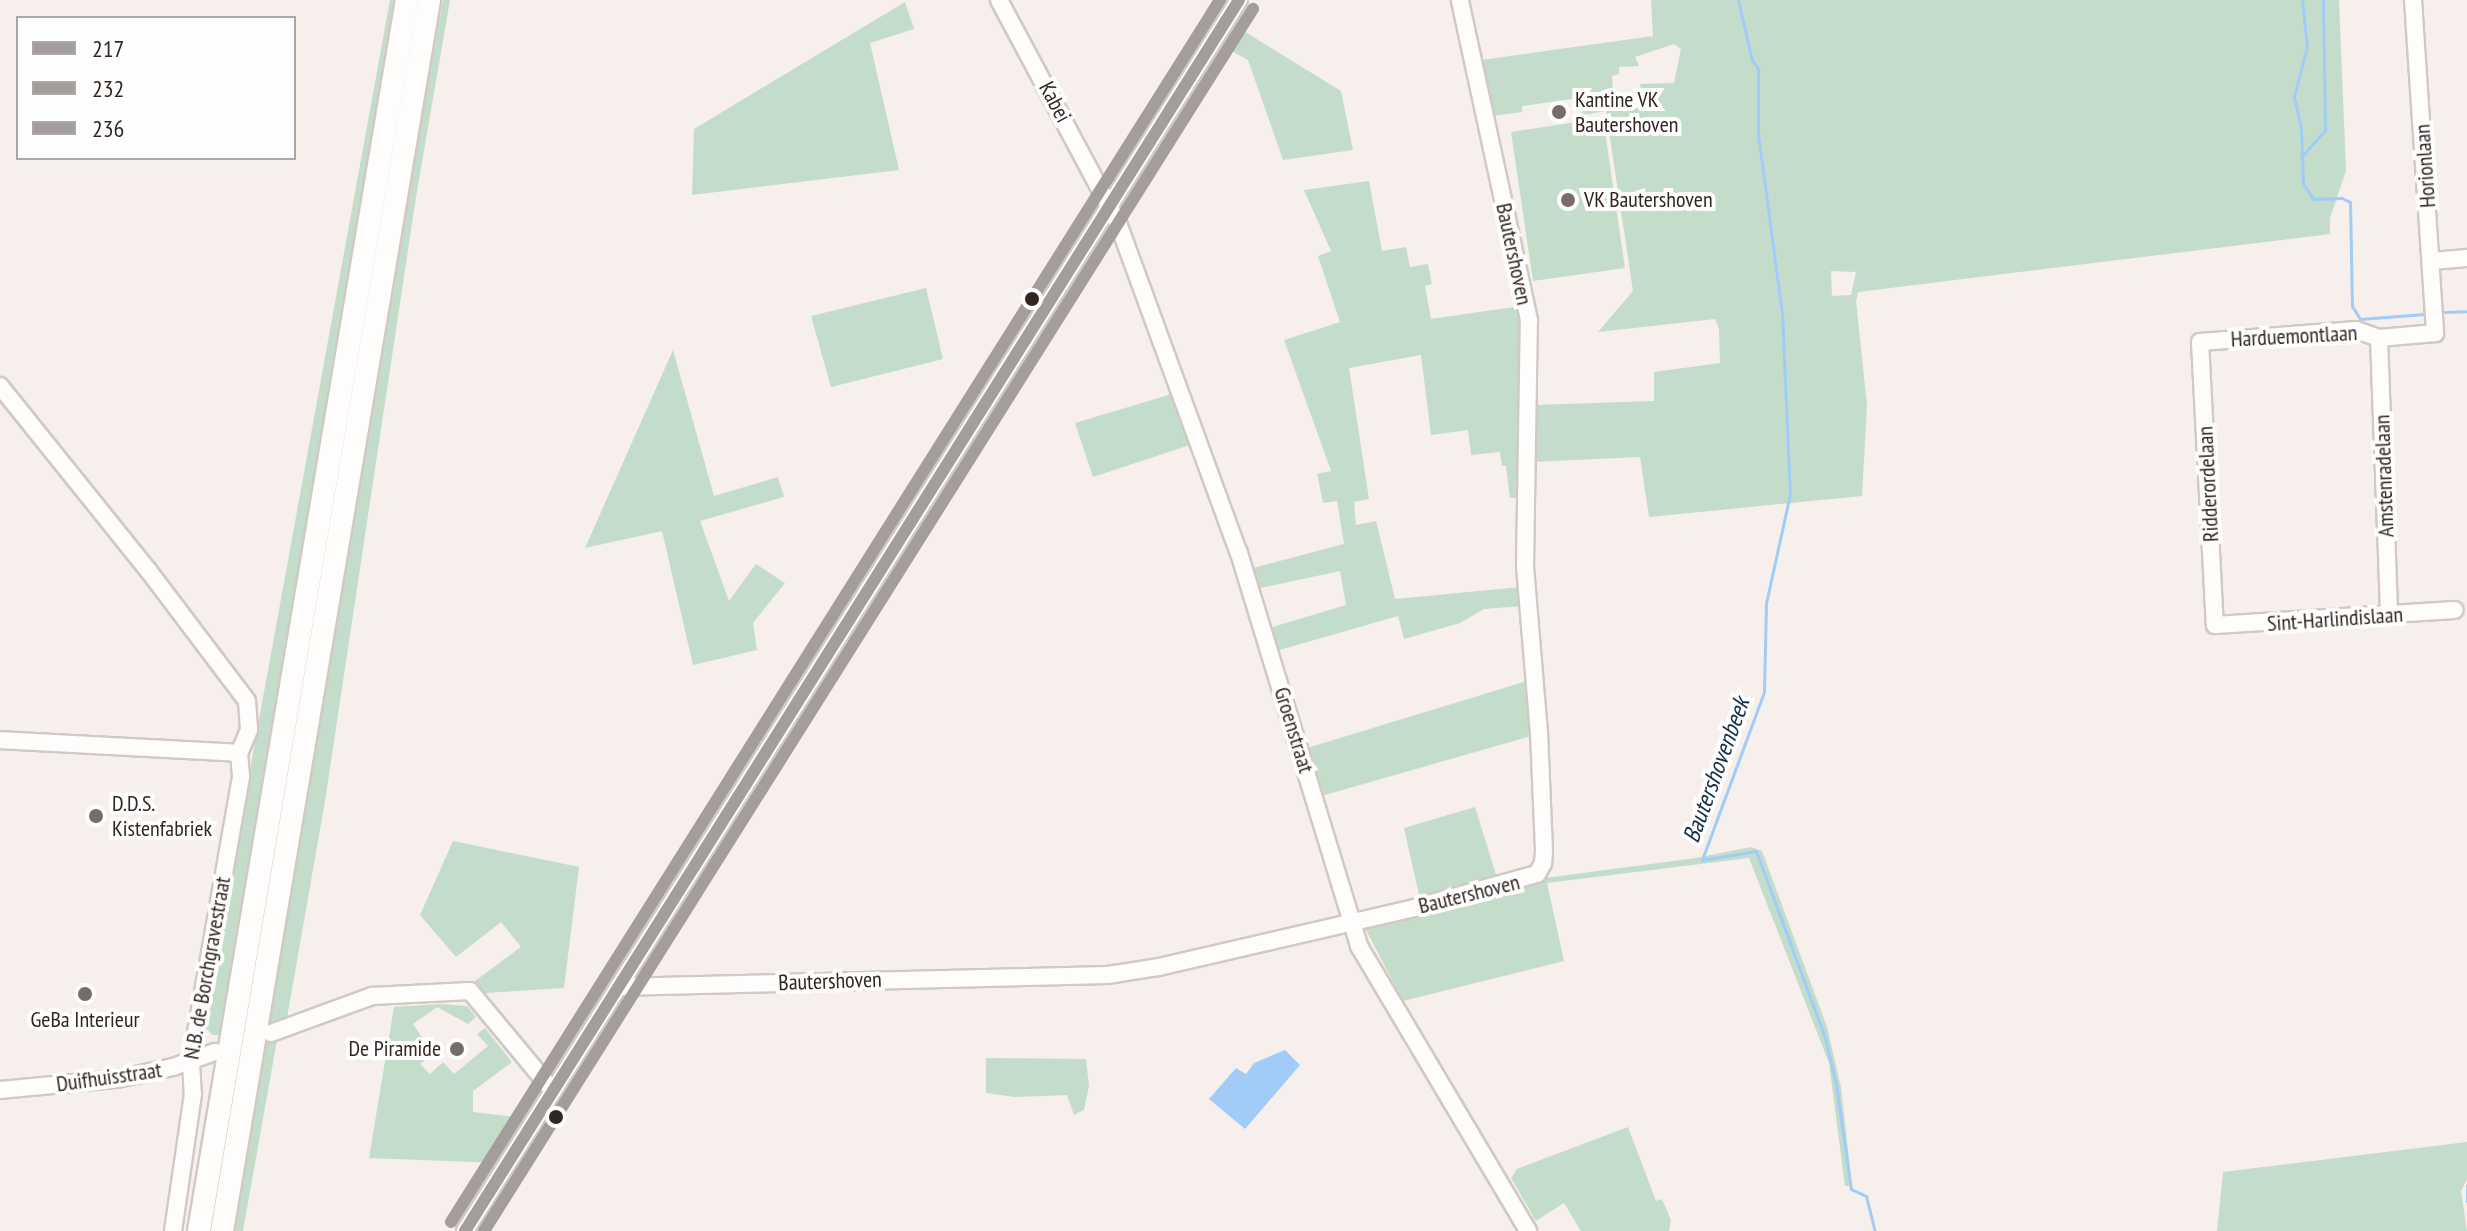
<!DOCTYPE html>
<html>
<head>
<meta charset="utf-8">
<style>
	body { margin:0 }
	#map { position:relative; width:2467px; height:1231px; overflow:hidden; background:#f7efec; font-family:"PT Sans Narrow",sans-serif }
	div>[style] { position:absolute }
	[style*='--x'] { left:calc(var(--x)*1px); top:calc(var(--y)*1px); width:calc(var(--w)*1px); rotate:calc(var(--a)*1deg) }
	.green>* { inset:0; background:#c3ddca }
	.water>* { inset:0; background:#a1ccf8 }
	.stream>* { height:3px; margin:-1.5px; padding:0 1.5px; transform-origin:1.5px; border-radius:1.5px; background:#a1ccf8 }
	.roads { filter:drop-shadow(2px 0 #d2c8c4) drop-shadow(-2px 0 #d2c8c4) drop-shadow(0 2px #d2c8c4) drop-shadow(0 -2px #d2c8c4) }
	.minor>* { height:16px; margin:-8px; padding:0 8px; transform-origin:8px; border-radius:8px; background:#fefdfc }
	.highway>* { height:22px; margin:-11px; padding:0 11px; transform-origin:11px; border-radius:11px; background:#fefdfc }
	.bus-1>* { height:12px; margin:-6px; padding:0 6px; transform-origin:6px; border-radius:6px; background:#a39d9b }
	.bus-2>* { height:12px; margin:-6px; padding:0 6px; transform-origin:6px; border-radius:6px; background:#a39d9b }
	.bus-3>* { height:12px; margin:-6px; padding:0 6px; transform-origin:6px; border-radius:6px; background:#a39d9b }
	.dots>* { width:22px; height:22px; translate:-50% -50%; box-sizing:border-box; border:4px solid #fefefe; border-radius:50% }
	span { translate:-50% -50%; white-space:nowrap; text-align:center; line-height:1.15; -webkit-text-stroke:8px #fefefe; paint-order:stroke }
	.poi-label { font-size:22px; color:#322621 }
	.left { translate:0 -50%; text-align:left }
	.right { translate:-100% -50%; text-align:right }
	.street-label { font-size:22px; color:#322621 }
	.water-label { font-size:24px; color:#132e47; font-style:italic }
	.legend { position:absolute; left:16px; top:16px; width:280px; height:144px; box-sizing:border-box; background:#fefefe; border:2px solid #aca8a6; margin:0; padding:10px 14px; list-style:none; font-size:24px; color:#322621 }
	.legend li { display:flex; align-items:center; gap:16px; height:40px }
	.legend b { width:40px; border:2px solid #aca8a6 }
</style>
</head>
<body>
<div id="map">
	<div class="green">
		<div style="clip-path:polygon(390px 0,397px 0,383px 80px,219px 1035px,213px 1035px,205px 1027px,210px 989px)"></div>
		<div style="clip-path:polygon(443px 0,450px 0,416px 197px,325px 801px,287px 1018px,268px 1025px,357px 479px)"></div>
		<div style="clip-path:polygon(evenodd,1651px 0,2339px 0,2346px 171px,2330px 218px,2330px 234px,1858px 292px,1856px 301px,1867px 405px,1862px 496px,1649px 517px,1640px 457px,1532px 462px,1534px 405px,1654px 401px,1654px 372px,1720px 363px,1719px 329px,1715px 319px,1598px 332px,1633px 291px,1606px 111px,1583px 115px,1579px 98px,1522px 106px,1522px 112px,1491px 116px,1482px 60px,1653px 36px,1651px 0,1674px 44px,1681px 49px,1674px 83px,1640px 84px,1644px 108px,1614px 109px,1612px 76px,1619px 74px,1619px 67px,1639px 66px,1635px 57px,1674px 44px,1651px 0,1831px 271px,1856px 272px,1851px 295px,1832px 296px,1831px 271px)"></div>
		<div style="clip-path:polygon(905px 2px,914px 29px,870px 43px,899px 170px,692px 195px,694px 129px)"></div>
		<div style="clip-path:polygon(1234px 25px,1341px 91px,1353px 150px,1283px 160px,1248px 60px,1221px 45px)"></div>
		<div style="clip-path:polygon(1603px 118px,1625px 268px,1533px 281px,1511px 132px)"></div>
		<div style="clip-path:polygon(1369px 181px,1382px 251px,1406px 247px,1410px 267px,1428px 264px,1432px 284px,1425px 286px,1431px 319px,1521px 306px,1524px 362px,1518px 498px,1510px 498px,1506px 466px,1502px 466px,1500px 452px,1471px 455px,1468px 430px,1431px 435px,1421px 355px,1349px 368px,1369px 499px,1354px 502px,1356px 525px,1376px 521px,1395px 599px,1521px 587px,1523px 606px,1484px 609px,1460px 623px,1404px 639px,1398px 616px,1276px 651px,1269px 628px,1346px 605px,1340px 571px,1256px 589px,1249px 569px,1344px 544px,1337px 501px,1323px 503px,1317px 474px,1331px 471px,1284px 340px,1340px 322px,1318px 256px,1331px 251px,1304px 190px)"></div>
		<div style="clip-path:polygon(926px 288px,943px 359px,831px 387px,811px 316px)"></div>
		<div style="clip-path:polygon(673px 350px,714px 496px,778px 477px,784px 497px,700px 521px,729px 601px,756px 564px,785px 583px,753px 623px,757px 650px,693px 665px,662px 531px,585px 548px)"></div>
		<div style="clip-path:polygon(1175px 393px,1193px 444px,1093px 477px,1075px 423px)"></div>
		<div style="clip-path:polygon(1530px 680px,1535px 735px,1318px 797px,1304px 749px)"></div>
		<div style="clip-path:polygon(1475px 807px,1498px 881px,1420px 899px,1404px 828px)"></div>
		<div style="clip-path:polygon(453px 841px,579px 867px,564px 988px,484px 993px,475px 981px,521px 947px,501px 922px,456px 957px,420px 915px)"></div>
		<div style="clip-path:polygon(1751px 847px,1762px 851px,1827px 1027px,1841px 1087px,1852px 1186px,1845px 1186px,1829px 1063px,1749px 858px,1547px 883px,1564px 961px,1403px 1001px,1365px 928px,1394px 916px,1545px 878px,1696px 858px)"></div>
		<div style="clip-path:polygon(439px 1004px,467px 1006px,476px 1017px,468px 1024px,437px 1007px,413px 1024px,433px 1054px,420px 1064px,430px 1074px,443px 1062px,454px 1074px,488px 1046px,477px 1034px,485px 1028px,512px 1062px,473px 1091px,473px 1112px,524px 1118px,499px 1163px,369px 1158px,394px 1007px)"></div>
		<div style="clip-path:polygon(277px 1040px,243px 1231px,232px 1231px,264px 1042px)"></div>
		<div style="clip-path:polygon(986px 1058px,1086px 1059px,1089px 1086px,1084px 1110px,1074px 1115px,1067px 1095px,1015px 1097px,986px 1093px)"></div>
		<div style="clip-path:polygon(1628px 1127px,1656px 1201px,1662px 1199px,1671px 1220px,1669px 1231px,1581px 1231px,1564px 1203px,1536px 1221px,1511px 1178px,1517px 1169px)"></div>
		<div style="clip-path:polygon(2467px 1142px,2467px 1179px,2461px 1191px,2467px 1231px,2217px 1231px,2223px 1172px)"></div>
	</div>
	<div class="water">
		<div style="clip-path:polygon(1285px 1050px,1300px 1065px,1245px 1129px,1209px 1099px,1236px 1068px,1246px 1074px,1254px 1063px)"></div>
	</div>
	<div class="stream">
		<div style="--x:1738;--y:0;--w:62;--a:76.9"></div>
		<div style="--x:1752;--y:60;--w:11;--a:56"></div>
		<div style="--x:1758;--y:69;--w:65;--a:90"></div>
		<div style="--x:1758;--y:134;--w:181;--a:82.4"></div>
		<div style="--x:1782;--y:313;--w:181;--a:87.5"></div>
		<div style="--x:1790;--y:494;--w:112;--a:102.4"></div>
		<div style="--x:1766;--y:603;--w:89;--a:91.3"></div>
		<div style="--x:1764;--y:692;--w:179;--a:110.3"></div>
		<div style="--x:1702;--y:860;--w:55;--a:-9.5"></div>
		<div style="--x:1756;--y:851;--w:199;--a:69.7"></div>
		<div style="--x:1825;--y:1038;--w:47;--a:76.6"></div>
		<div style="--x:1836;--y:1084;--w:106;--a:81.9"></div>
		<div style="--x:1851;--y:1189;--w:17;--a:25"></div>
		<div style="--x:1866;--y:1196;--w:36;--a:76"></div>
		<div style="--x:2302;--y:0;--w:47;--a:83.9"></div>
		<div style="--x:2307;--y:47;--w:51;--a:104.9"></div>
		<div style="--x:2294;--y:96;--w:33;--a:78"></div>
		<div style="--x:2301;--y:128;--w:55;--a:87.9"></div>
		<div style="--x:2303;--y:183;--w:19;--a:58"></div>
		<div style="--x:2313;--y:199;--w:29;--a:-2"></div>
		<div style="--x:2342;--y:198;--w:9;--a:27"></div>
		<div style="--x:2350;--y:202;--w:104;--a:88.9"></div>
		<div style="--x:2352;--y:306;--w:15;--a:58"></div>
		<div style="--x:2360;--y:319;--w:65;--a:-4.4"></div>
		<div style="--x:2301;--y:157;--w:36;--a:-48"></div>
		<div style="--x:2325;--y:130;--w:130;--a:-90.9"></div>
		<div style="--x:2444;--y:312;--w:23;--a:-2"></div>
		<div style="--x:2467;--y:1185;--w:16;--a:90"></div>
	</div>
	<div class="roads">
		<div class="minor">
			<div style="--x:999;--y:0;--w:253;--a:61.9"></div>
			<div style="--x:1118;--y:223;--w:351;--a:69.9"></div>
			<div style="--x:1239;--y:553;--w:411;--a:73"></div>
			<div style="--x:1359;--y:946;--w:331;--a:59.3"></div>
			<div style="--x:2413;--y:0;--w:334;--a:86.2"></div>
			<div style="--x:2435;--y:333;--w:56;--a:174.9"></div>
			<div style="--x:2379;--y:338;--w:24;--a:-161"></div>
			<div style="--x:2356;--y:330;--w:156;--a:175.6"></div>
			<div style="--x:2200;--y:342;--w:283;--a:87"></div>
			<div style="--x:2215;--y:625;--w:240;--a:-3.6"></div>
			<div style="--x:2432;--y:261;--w:35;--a:-5"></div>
			<div style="--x:2379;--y:338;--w:277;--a:87.9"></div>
			<div style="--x:0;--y:386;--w:236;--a:51.2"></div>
			<div style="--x:148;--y:570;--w:164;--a:52.9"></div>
			<div style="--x:247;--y:701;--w:29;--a:86"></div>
			<div style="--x:249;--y:730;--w:25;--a:113"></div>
			<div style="--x:239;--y:753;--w:24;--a:85"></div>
			<div style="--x:241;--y:777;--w:288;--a:100"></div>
			<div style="--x:191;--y:1061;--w:33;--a:87"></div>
			<div style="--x:193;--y:1094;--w:138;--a:98.3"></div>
			<div style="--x:0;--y:740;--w:239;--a:3.1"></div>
			<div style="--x:618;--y:987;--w:490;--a:-1.4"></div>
			<div style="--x:1108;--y:975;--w:52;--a:-8.9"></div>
			<div style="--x:1159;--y:967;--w:262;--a:-13"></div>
			<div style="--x:1414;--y:908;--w:128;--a:-15.5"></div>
			<div style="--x:1537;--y:874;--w:13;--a:-61"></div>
			<div style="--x:1543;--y:863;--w:12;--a:-85"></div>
			<div style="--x:1544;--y:851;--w:118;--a:-92.4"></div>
			<div style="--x:1539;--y:733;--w:167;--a:-94.8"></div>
			<div style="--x:1525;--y:567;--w:247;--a:-89.1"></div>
			<div style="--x:1529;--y:320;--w:327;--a:-102.2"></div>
			<div style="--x:271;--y:1033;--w:108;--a:-20.1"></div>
			<div style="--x:372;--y:996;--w:98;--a:-2.9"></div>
			<div style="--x:470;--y:991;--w:130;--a:50.3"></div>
			<div style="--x:0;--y:1090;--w:118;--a:-5.4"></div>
			<div style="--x:117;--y:1079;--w:57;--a:-12.1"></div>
			<div style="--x:173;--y:1067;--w:45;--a:-19.7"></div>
			<div style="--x:465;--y:1231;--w:1454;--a:-57.84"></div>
		</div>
		<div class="highway">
			<div style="--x:199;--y:1231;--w:1248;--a:-80.41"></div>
			<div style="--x:222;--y:1231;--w:1248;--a:-80.45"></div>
		</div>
	</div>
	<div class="bus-1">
		<div style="--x:465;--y:1231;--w:1454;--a:-57.84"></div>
	</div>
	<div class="bus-2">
		<div style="--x:484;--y:1231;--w:1444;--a:-57.82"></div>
	</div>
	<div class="bus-3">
		<div style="--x:451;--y:1222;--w:1444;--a:-57.82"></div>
	</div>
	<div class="dots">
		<div style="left:1559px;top:112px;background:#776c68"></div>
		<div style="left:1568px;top:200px;background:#776c68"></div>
		<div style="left:1032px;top:299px;background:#322621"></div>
		<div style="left:96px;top:816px;background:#776c68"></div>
		<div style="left:85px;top:994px;background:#776c68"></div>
		<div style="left:457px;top:1049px;background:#776c68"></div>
		<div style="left:556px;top:1117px;background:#322621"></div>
	</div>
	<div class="poi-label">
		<span class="left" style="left:1575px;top:112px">Kantine VK<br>Bautershoven</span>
		<span class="left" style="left:1584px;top:200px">VK Bautershoven</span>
		<span class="left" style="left:112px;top:816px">D.D.S.<br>Kistenfabriek</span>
		<span style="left:85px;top:1020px">GeBa Interieur</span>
		<span class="right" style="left:441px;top:1049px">De Piramide</span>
	</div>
	<div class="street-label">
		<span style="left:1055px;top:102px;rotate:62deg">Kabei</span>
		<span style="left:2425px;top:166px;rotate:-94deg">Horionlaan</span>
		<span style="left:1514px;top:254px;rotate:78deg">Bautershoven</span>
		<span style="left:2294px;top:336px;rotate:-3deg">Harduemontlaan</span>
		<span style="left:2384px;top:476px;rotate:-92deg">Amstenradelaan</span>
		<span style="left:2208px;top:484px;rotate:-93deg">Ridderordelaan</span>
		<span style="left:2335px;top:619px;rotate:-4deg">Sint-Harlindislaan</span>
		<span style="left:1294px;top:730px;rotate:73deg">Groenstraat</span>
		<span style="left:1469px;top:894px;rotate:-14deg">Bautershoven</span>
		<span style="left:207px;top:968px;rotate:-80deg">N.B. de Borchgravestraat</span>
		<span style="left:830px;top:981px;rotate:-2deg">Bautershoven</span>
		<span style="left:109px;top:1077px;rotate:-8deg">Duifhuisstraat</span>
	</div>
	<div class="water-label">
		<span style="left:1716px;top:770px;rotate:-70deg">Bautershovenbeek</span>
	</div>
	<ul class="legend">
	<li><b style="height:10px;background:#a39d9b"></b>217</li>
	<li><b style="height:10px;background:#a39d9b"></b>232</li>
	<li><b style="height:10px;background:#a39d9b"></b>236</li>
	</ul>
</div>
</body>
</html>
